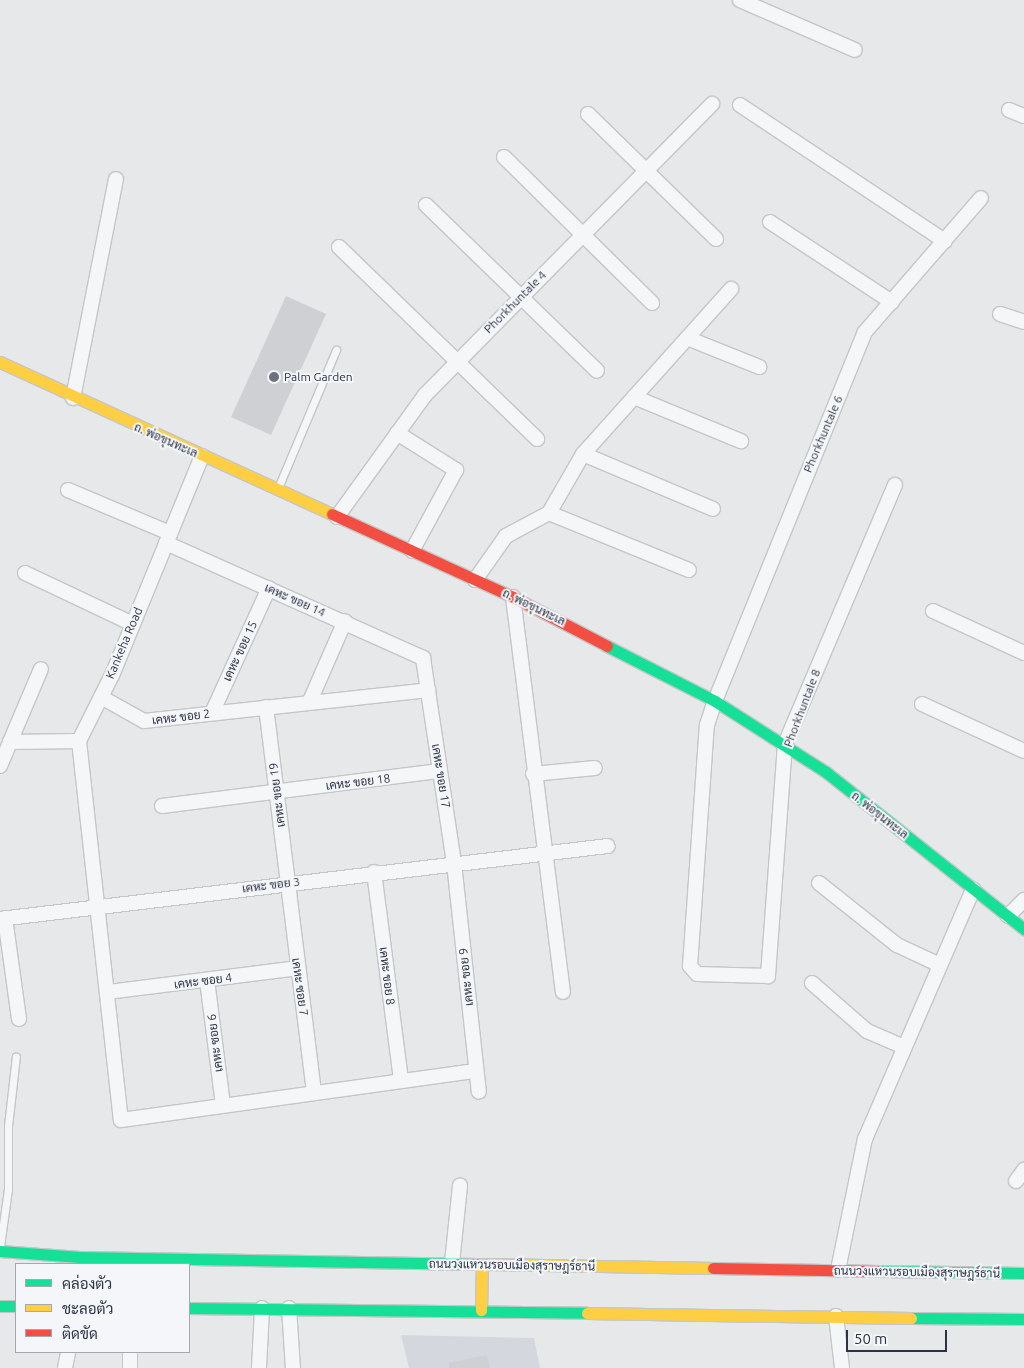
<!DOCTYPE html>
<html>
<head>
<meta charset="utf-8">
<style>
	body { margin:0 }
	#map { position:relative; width:1024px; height:1368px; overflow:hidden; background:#e6e8ea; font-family:Ubuntu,Sarabun,sans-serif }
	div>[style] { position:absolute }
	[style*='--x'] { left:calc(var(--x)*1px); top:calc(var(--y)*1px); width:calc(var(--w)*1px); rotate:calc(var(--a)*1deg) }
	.built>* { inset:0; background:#d4d7dd }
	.building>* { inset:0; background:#ced0d3 }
	.roads { filter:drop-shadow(1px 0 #c4c6c8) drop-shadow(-1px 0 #c4c6c8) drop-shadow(0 1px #c4c6c8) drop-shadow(0 -1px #c4c6c8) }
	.lane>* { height:7px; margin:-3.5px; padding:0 3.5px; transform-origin:3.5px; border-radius:3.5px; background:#f5f6f7 }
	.street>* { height:14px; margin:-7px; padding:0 7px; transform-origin:7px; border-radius:7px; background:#f5f6f7 }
	.fast>* { height:11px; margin:-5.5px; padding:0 5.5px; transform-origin:5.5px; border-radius:5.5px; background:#16e098 }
	.slow>* { height:11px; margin:-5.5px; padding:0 5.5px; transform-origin:5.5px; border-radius:5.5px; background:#ffcf43 }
	.jam>* { height:11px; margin:-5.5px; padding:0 5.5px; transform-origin:5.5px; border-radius:5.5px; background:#f24e42 }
	.dots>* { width:14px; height:14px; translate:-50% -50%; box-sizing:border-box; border:2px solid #f4f6f9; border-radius:50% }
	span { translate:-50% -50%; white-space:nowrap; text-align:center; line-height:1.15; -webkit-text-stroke:4px #f4f6f9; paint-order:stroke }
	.street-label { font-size:12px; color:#2b3445 }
	.poi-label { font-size:12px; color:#2b3445 }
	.left { translate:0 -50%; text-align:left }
	.legend { position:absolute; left:15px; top:1263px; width:175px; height:90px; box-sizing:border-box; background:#f4f6f9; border:1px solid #a4a8b1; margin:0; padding:6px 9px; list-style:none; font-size:15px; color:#2b3445 }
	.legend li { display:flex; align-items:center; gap:10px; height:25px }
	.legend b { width:25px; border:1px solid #a4a8b1 }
	.scale { position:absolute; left:846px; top:1330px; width:101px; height:22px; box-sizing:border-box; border:2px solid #2b3445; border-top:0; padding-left:6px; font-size:15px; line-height:18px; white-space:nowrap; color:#2b3445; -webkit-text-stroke:4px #f4f6f9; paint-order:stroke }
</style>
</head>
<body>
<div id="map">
	<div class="built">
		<div style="clip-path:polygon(401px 1335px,534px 1338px,540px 1368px,409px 1368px)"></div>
	</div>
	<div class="building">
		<div style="clip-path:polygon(286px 296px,326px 314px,271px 435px,231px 417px)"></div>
		<div style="clip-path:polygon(487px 1355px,490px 1368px,449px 1368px,449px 1363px)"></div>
	</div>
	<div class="roads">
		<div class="lane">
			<div style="--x:278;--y:488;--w:150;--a:-67.2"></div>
			<div style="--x:0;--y:1246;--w:58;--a:-82"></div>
			<div style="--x:8;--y:1189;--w:63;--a:-90"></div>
			<div style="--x:8;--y:1126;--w:70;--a:-83.5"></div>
		</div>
		<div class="street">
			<div style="--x:740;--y:0;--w:125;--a:23.5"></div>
			<div style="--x:740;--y:105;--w:246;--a:33.6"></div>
			<div style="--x:1009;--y:110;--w:16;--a:22"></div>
			<div style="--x:588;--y:114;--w:179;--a:44.3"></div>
			<div style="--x:504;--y:157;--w:208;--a:44.6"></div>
			<div style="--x:426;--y:205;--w:238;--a:44.1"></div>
			<div style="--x:770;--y:222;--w:146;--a:33.3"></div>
			<div style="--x:339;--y:247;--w:276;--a:44.1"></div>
			<div style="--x:1000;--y:314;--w:25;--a:18"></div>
			<div style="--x:687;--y:338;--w:78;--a:21.9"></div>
			<div style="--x:634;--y:397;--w:116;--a:22.4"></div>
			<div style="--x:73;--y:398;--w:223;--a:-78.9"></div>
			<div style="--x:397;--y:433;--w:70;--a:32.1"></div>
			<div style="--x:456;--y:470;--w:92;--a:118.5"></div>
			<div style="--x:583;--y:454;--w:141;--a:22.9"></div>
			<div style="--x:202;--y:456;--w:237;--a:112.3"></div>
			<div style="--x:112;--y:675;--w:74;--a:116.6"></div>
			<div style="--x:79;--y:741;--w:381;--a:83.7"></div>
			<div style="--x:121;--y:1120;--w:358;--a:-7.9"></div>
			<div style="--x:895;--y:485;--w:281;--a:113"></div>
			<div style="--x:785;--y:744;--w:233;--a:94.2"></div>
			<div style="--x:768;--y:976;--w:71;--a:-178.4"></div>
			<div style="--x:697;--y:974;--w:11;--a:-131"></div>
			<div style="--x:690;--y:966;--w:242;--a:-86"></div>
			<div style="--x:707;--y:725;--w:25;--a:-72"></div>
			<div style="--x:715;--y:701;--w:398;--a:-67.9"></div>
			<div style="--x:865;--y:332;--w:177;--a:-49.1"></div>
			<div style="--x:68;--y:490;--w:111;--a:22.9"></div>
			<div style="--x:549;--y:513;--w:151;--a:22.2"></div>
			<div style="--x:337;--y:517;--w:150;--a:-54.2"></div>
			<div style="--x:425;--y:395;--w:409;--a:-45.4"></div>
			<div style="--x:166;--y:543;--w:282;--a:24.1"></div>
			<div style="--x:423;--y:658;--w:207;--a:81.4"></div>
			<div style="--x:454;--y:863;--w:230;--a:83.8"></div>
			<div style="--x:25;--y:573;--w:119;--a:25.3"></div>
			<div style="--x:475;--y:580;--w:54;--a:-54.8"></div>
			<div style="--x:506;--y:536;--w:49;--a:-28.1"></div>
			<div style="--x:549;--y:513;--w:68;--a:-60"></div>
			<div style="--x:583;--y:454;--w:222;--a:-48.1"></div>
			<div style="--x:513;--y:597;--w:398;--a:82.8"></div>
			<div style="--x:933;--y:611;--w:100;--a:24.8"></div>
			<div style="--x:101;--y:697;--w:49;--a:29.2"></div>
			<div style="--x:144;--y:721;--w:286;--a:-6.2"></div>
			<div style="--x:310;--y:701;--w:87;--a:-66.4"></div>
			<div style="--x:922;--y:704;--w:112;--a:24.7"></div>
			<div style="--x:266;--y:707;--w:388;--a:82.9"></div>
			<div style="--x:212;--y:713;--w:137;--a:-65.5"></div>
			<div style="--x:10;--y:742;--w:79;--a:-67"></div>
			<div style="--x:0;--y:766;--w:26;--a:-67"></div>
			<div style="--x:10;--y:742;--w:69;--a:-0.8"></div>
			<div style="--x:533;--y:774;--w:62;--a:-5.5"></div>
			<div style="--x:162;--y:806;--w:280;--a:-7.2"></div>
			<div style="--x:374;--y:872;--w:209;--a:82.6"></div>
			<div style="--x:819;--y:883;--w:100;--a:38.5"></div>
			<div style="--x:897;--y:945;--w:47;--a:24.9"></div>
			<div style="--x:1008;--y:916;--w:23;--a:-45"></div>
			<div style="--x:5;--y:918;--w:102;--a:82.1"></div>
			<div style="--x:0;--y:919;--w:612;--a:-6.85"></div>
			<div style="--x:207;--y:980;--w:126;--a:82.7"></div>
			<div style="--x:812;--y:983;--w:73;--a:41.1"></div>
			<div style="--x:867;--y:1031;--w:40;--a:23.4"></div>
			<div style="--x:108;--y:992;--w:191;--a:-7.2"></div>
			<div style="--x:1016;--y:1181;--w:14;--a:-54"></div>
			<div style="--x:452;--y:1263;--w:78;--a:-84.1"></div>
			<div style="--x:838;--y:1270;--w:134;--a:-78.4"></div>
			<div style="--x:865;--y:1139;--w:272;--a:-66.6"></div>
			<div style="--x:289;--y:1308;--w:60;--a:86.2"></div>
			<div style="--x:836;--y:1316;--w:52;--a:83.4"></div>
			<div style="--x:130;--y:1352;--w:16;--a:90"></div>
			<div style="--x:65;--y:1368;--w:16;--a:-79"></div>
			<div style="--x:259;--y:1368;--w:60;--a:-87.1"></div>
		</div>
		<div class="fast">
			<div style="--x:607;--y:646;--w:121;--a:27"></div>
			<div style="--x:715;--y:701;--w:132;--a:32.6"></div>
			<div style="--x:826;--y:772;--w:253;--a:38.4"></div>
			<div style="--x:0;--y:1251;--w:80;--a:4.3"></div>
			<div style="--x:80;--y:1257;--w:409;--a:1"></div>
			<div style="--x:878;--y:1271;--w:146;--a:0.8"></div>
			<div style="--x:0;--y:1306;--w:16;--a:0"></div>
			<div style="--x:189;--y:1308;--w:398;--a:0.7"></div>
			<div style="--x:911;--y:1318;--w:113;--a:0.5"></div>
		</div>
		<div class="slow">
			<div style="--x:0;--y:362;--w:365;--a:24.6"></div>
			<div style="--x:489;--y:1264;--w:224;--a:1"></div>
			<div style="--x:481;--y:1310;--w:46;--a:-88.8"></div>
			<div style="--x:587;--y:1313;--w:324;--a:0.9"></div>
		</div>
		<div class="jam">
			<div style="--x:332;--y:514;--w:199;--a:24.6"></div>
			<div style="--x:513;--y:597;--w:106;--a:27.5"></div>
			<div style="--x:713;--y:1268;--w:165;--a:1"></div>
		</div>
	</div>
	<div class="dots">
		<div style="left:274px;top:377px;background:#6c737f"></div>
	</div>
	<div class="street-label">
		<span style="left:515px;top:302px;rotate:-45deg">Phorkhuntale 4</span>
		<span style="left:823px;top:434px;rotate:-67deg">Phorkhuntale 6</span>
		<span style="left:166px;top:440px;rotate:24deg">ถ. พ่อขุนทะเล</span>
		<span style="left:295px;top:600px;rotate:24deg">เคหะ ขอย 14</span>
		<span style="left:534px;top:607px;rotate:26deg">ถ. พ่อขุนทะเล</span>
		<span style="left:124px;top:643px;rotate:-67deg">Kankeha Road</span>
		<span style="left:240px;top:651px;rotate:-65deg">เคหะ ขอย 15</span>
		<span style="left:802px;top:708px;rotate:-69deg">Phorkhuntale 8</span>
		<span style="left:181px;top:717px;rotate:-7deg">เคหะ ขอย 2</span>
		<span style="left:441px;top:776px;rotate:81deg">เคหะ ขอย 17</span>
		<span style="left:358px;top:782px;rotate:-7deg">เคหะ ขอย 18</span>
		<span style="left:277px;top:795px;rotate:-97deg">เคหะ ขอย 19</span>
		<span style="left:880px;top:815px;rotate:38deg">ถ. พ่อขุนทะเล</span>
		<span style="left:271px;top:885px;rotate:-7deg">เคหะ ขอย 3</span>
		<span style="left:387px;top:976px;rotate:83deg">เคหะ ขอย 8</span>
		<span style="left:466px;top:977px;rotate:-96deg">เคหะ ขอย 9</span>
		<span style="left:203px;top:981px;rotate:-7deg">เคหะ ซอย 4</span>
		<span style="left:300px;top:987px;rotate:82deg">เคหะ ซอย 7</span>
		<span style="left:215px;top:1043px;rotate:-97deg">เคหะ ซอย 6</span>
		<span style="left:512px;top:1265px;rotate:1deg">ถนนวงแหวนรอบเมืองสุราษฎร์ธานี</span>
		<span style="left:917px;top:1272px;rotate:1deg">ถนนวงแหวนรอบเมืองสุราษฎร์ธานี</span>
	</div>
	<div class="poi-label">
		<span class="left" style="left:284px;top:377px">Palm Garden</span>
	</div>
	<ul class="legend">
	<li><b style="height:6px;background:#16e098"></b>คล่องตัว</li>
	<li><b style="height:6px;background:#ffcf43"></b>ชะลอตัว</li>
	<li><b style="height:6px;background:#f24e42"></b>ติดขัด</li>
	</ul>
	<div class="scale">50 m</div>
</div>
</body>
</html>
